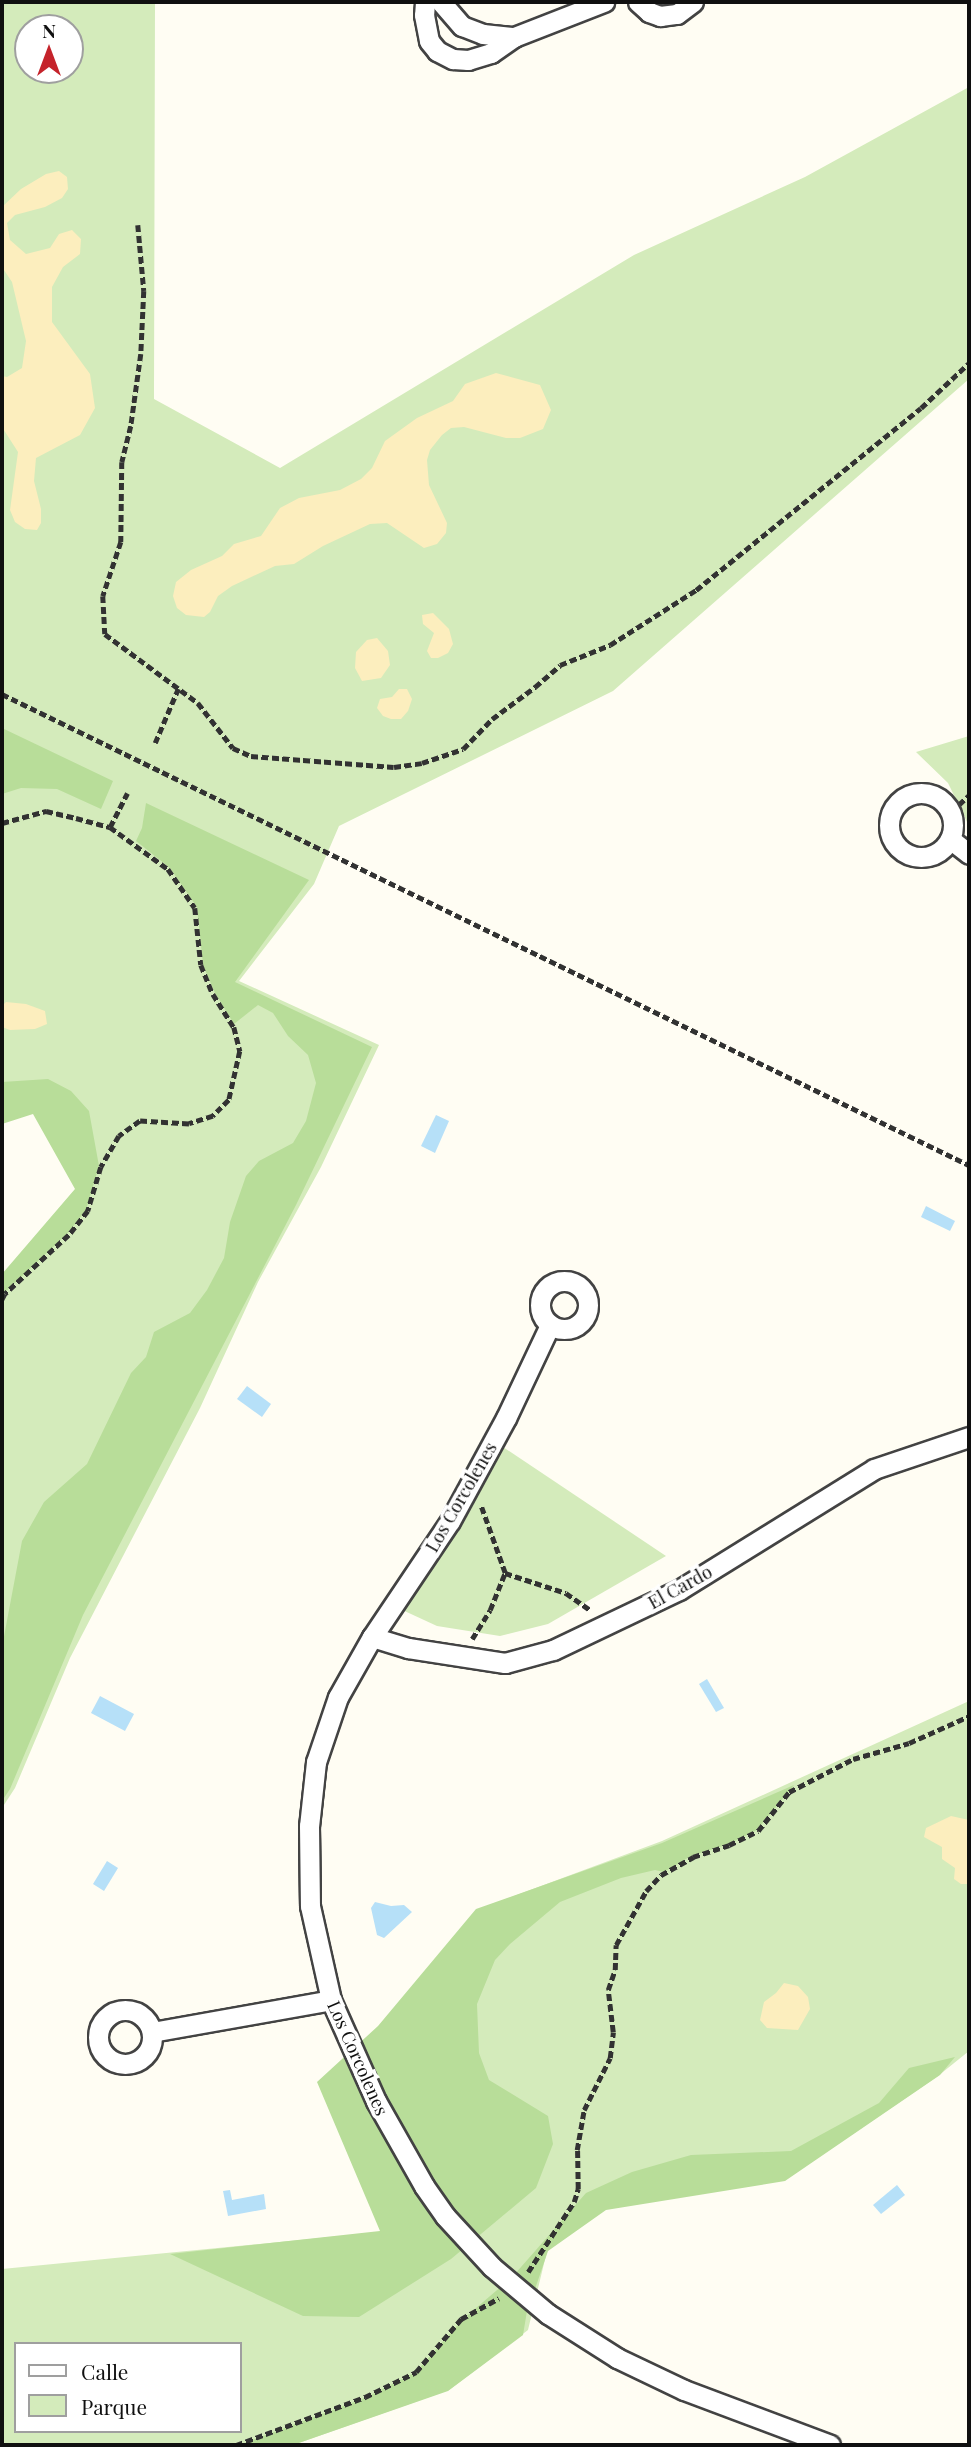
<!DOCTYPE html>
<html>
<head>
<meta charset="utf-8">
<style>
	body { margin:0 }
	#map { position:relative; width:971px; height:2447px; overflow:hidden; background:#fffdf3; font-family:"Playfair Display",serif }
	div>[style] { position:absolute }
	[style*='--x'] { left:calc(var(--x)*1px); top:calc(var(--y)*1px); width:calc(var(--w)*1px); rotate:calc(var(--a)*1deg) }
	.green>* { inset:0; background:#d4ebbb }
	.forest>* { inset:0; background:#b8dd99 }
	.sand>* { inset:0; background:#fceebe }
	.water>* { inset:0; background:#b6e0f8 }
	.path>* { height:4.5px; margin-top:-2.25px; transform-origin:0; background:repeating-linear-gradient(90deg,#323232 0 7px,transparent 0 10.5px) }
	.roads { filter:drop-shadow(2px 0 #434343) drop-shadow(-2px 0 #434343) drop-shadow(0 2px #434343) drop-shadow(0 -2px #434343) }
	.street>* { height:19px; margin:-9.5px; padding:0 9.5px; transform-origin:9.5px; border-radius:9.5px; background:#fff }
	.street>.ring { margin:-9.5px; padding:0; box-sizing:content-box; background:none; border:19px solid #fff; border-radius:50% }
	span { translate:-50% -50%; white-space:nowrap; text-align:center; line-height:1.15; -webkit-text-stroke:7px #fff; paint-order:stroke }
	.street-label { font-size:18px; color:#101010 }
	.frame { position:absolute; inset:0; border:4px solid #101010; pointer-events:none }
	.legend { position:absolute; left:14px; top:2342px; width:228px; height:91px; box-sizing:border-box; background:#fff; border:2px solid #9f9f9f; margin:0; padding:9px 12px; list-style:none; font-size:21px; color:#101010 }
	.legend li { display:flex; align-items:center; gap:14px; height:35px }
	.legend b { width:35px; border:2px solid #9f9f9f }
	.north { position:absolute; left:14px; top:14px; width:70px; height:70px; box-sizing:border-box; background:#fff; border:2px solid #9f9f9f; border-radius:50%; rotate:0deg; font-size:19px; font-weight:700; line-height:28px; text-align:center; color:#101010 }
	.north::after { content:''; display:block; margin:auto; width:24px; height:32px; background:#c5232b; clip-path:polygon(50% 0,100% 100%,50% 72%,0 100%) }
</style>
</head>
<body>
<div id="map">
	<div class="green">
		<div style="clip-path:polygon(evenodd,2px 2px,155px 2px,154px 399px,280px 468px,634px 255px,805px 177px,969px 87px,969px 379px,613px 691px,339px 826px,314px 884px,239px 981px,379px 1045px,321px 1167px,258px 1282px,200px 1408px,70px 1658px,15px 1788px,2px 1808px,2px 1275px,78px 1186px,36px 1110px,2px 1121px,2px 2px,28px 28px,70px 28px,70px 70px,28px 70px,28px 28px)"></div>
		<div style="clip-path:polygon(969px 736px,969px 826px,948px 783px,916px 752px)"></div>
		<div style="clip-path:polygon(503px 1447px,666px 1556px,548px 1624px,500px 1636px,437px 1626px,398px 1608px)"></div>
		<div style="clip-path:polygon(evenodd,969px 1701px,969px 2051px,938px 2076px,785px 2180px,606px 2209px,547px 2251px,528px 2330px,449px 2390px,293px 2445px,2px 2445px,2px 2269px,382px 2232px,376px 2032px,476px 1910px,662px 1841px,969px 1701px,16px 2344px,240px 2344px,240px 2431px,16px 2431px,16px 2344px)"></div>
	</div>
	<div class="forest">
		<div style="clip-path:polygon(2px 728px,113px 781px,101px 809px,57px 789px,21px 788px,2px 794px)"></div>
		<div style="clip-path:polygon(146px 803px,309px 880px,235px 982px,372px 1047px,296px 1205px,83px 1615px,10px 1789px,2px 1801px,2px 1647px,22px 1541px,44px 1502px,87px 1464px,131px 1373px,146px 1357px,154px 1332px,190px 1313px,207px 1290px,224px 1258px,230px 1222px,246px 1176px,259px 1161px,293px 1143px,306px 1121px,316px 1083px,308px 1055px,288px 1036px,273px 1013px,258px 1005px,234px 1024px,215px 993px,203px 965px,197px 907px,170px 868px,136px 841px,142px 828px)"></div>
		<div style="clip-path:polygon(48px 1079px,71px 1091px,89px 1111px,99px 1166px,86px 1210px,67px 1234px,2px 1295px,2px 1274px,75px 1189px,33px 1114px,2px 1124px,2px 1082px)"></div>
		<div style="clip-path:polygon(794px 1785px,757px 1830px,729px 1844px,691px 1856px,664px 1872px,655px 1870px,621px 1878px,560px 1902px,510px 1944px,495px 1960px,477px 2004px,479px 2053px,489px 2080px,548px 2116px,553px 2144px,536px 2188px,451px 2259px,359px 2317px,303px 2316px,170px 2254px,380px 2231px,317px 2082px,378px 2026px,476px 1909px,662px 1843px)"></div>
		<div style="clip-path:polygon(955px 2057px,940px 2075px,785px 2181px,606px 2210px,548px 2251px,534px 2292px,514px 2275px,586px 2193px,632px 2172px,691px 2155px,791px 2151px,879px 2103px,909px 2068px)"></div>
		<div style="clip-path:polygon(510px 2279px,527px 2311px,523px 2335px,448px 2391px,293px 2445px,239px 2445px,365px 2398px,416px 2372px,462px 2320px)"></div>
	</div>
	<div class="sand">
		<div style="clip-path:polygon(59px 171px,67px 177px,68px 189px,62px 198px,45px 207px,15px 215px,7px 223px,10px 240px,26px 254px,50px 248px,59px 234px,72px 230px,81px 239px,80px 254px,63px 267px,52px 287px,52px 322px,90px 374px,95px 408px,80px 435px,36px 458px,34px 481px,41px 509px,41px 523px,37px 530px,25px 529px,15px 522px,10px 510px,18px 452px,2px 427px,2px 376px,7px 377px,22px 368px,26px 341px,12px 282px,2px 267px,2px 207px,21px 189px,46px 174px)"></div>
		<div style="clip-path:polygon(496px 373px,540px 385px,551px 410px,543px 429px,520px 438px,506px 438px,464px 427px,451px 428px,442px 435px,430px 450px,427px 460px,429px 485px,447px 523px,446px 533px,437px 544px,424px 548px,387px 523px,370px 524px,323px 546px,294px 564px,275px 566px,232px 586px,218px 596px,210px 612px,204px 617px,186px 615px,177px 608px,173px 596px,176px 582px,191px 570px,222px 556px,234px 544px,261px 536px,280px 508px,299px 498px,340px 490px,361px 479px,372px 468px,385px 441px,417px 418px,453px 401px,465px 384px)"></div>
		<div style="clip-path:polygon(433px 613px,449px 629px,453px 644px,448px 653px,438px 658px,431px 658px,427px 651px,434px 633px,423px 624px,422px 615px)"></div>
		<div style="clip-path:polygon(377px 638px,388px 651px,390px 665px,381px 678px,362px 681px,355px 668px,356px 652px,367px 640px)"></div>
		<div style="clip-path:polygon(399px 689px,407px 689px,412px 699px,408px 711px,401px 719px,391px 719px,383px 716px,377px 708px,380px 699px,392px 697px)"></div>
		<div style="clip-path:polygon(6px 1002px,26px 1004px,45px 1011px,47px 1024px,35px 1029px,10px 1030px,2px 1027px,2px 1006px)"></div>
		<div style="clip-path:polygon(951px 1816px,969px 1820px,969px 1884px,961px 1884px,954px 1879px,955px 1868px,942px 1859px,942px 1847px,924px 1837px,926px 1828px)"></div>
		<div style="clip-path:polygon(784px 1983px,798px 1986px,808px 1997px,810px 2009px,798px 2030px,767px 2028px,760px 2020px,764px 2002px,776px 1993px)"></div>
	</div>
	<div class="water">
		<div style="clip-path:polygon(436px 1115px,449px 1121px,435px 1153px,421px 1146px)"></div>
		<div style="clip-path:polygon(926px 1206px,955px 1221px,950px 1231px,921px 1217px)"></div>
		<div style="clip-path:polygon(247px 1386px,271px 1404px,262px 1417px,237px 1399px)"></div>
		<div style="clip-path:polygon(707px 1679px,724px 1708px,716px 1712px,699px 1684px)"></div>
		<div style="clip-path:polygon(100px 1696px,134px 1714px,125px 1731px,91px 1713px)"></div>
		<div style="clip-path:polygon(107px 1861px,118px 1868px,104px 1891px,93px 1884px)"></div>
		<div style="clip-path:polygon(375px 1902px,391px 1906px,404px 1905px,412px 1912px,384px 1938px,377px 1935px,371px 1908px)"></div>
		<div style="clip-path:polygon(897px 2185px,905px 2195px,881px 2214px,873px 2205px)"></div>
		<div style="clip-path:polygon(230px 2190px,232px 2200px,264px 2194px,266px 2209px,228px 2216px,223px 2191px)"></div>
	</div>
	<div class="path">
		<div style="--x:138;--y:225;--w:66;--a:84.8"></div>
		<div style="--x:144;--y:291;--w:63;--a:92.7"></div>
		<div style="--x:141;--y:354;--w:73;--a:97.9"></div>
		<div style="--x:131;--y:426;--w:37;--a:104"></div>
		<div style="--x:122;--y:462;--w:80;--a:90.7"></div>
		<div style="--x:121;--y:542;--w:57;--a:108.4"></div>
		<div style="--x:103;--y:596;--w:38;--a:87"></div>
		<div style="--x:105;--y:634;--w:116;--a:36.6"></div>
		<div style="--x:198;--y:703;--w:57;--a:52.1"></div>
		<div style="--x:233;--y:748;--w:20;--a:24"></div>
		<div style="--x:251;--y:756;--w:143;--a:4.4"></div>
		<div style="--x:394;--y:767;--w:28;--a:-8"></div>
		<div style="--x:422;--y:763;--w:43;--a:-18.9"></div>
		<div style="--x:463;--y:749;--w:42;--a:-46"></div>
		<div style="--x:492;--y:719;--w:54;--a:-36.7"></div>
		<div style="--x:535;--y:687;--w:33;--a:-41"></div>
		<div style="--x:560;--y:665;--w:54;--a:-21.8"></div>
		<div style="--x:610;--y:645;--w:102;--a:-32.6"></div>
		<div style="--x:696;--y:590;--w:289;--a:-39"></div>
		<div style="--x:921;--y:408;--w:66;--a:-43.2"></div>
		<div style="--x:2;--y:694;--w:1076;--a:25.97"></div>
		<div style="--x:155;--y:743;--w:59;--a:-66.9"></div>
		<div style="--x:951;--y:812;--w:25;--a:-43"></div>
		<div style="--x:2;--y:823;--w:46;--a:-15.3"></div>
		<div style="--x:46;--y:811;--w:31;--a:13"></div>
		<div style="--x:76;--y:818;--w:35;--a:15"></div>
		<div style="--x:110;--y:827;--w:72;--a:35.9"></div>
		<div style="--x:168;--y:869;--w:47;--a:55.3"></div>
		<div style="--x:195;--y:908;--w:57;--a:84"></div>
		<div style="--x:201;--y:965;--w:31;--a:68"></div>
		<div style="--x:213;--y:994;--w:39;--a:58"></div>
		<div style="--x:234;--y:1027;--w:25;--a:76"></div>
		<div style="--x:240;--y:1051;--w:50;--a:102.7"></div>
		<div style="--x:229;--y:1100;--w:23;--a:135"></div>
		<div style="--x:213;--y:1116;--w:25;--a:162"></div>
		<div style="--x:189;--y:1124;--w:49;--a:-176.5"></div>
		<div style="--x:140;--y:1121;--w:26;--a:144"></div>
		<div style="--x:119;--y:1136;--w:36;--a:120"></div>
		<div style="--x:101;--y:1167;--w:46;--a:106.5"></div>
		<div style="--x:88;--y:1211;--w:31;--a:128"></div>
		<div style="--x:69;--y:1235;--w:87;--a:137.3"></div>
		<div style="--x:5;--y:1294;--w:7;--a:117"></div>
		<div style="--x:110;--y:827;--w:38;--a:-63"></div>
		<div style="--x:505;--y:1573;--w:64;--a:18.2"></div>
		<div style="--x:566;--y:1593;--w:29;--a:35"></div>
		<div style="--x:472;--y:1639;--w:34;--a:-58"></div>
		<div style="--x:490;--y:1610;--w:40;--a:-68"></div>
		<div style="--x:505;--y:1573;--w:71;--a:-109.7"></div>
		<div style="--x:528;--y:2272;--w:84;--a:-56.7"></div>
		<div style="--x:574;--y:2202;--w:14;--a:-73"></div>
		<div style="--x:578;--y:2189;--w:39;--a:-91"></div>
		<div style="--x:577;--y:2150;--w:41;--a:-80.1"></div>
		<div style="--x:584;--y:2110;--w:58;--a:-63.4"></div>
		<div style="--x:610;--y:2058;--w:26;--a:-83"></div>
		<div style="--x:613;--y:2032;--w:42;--a:-96.8"></div>
		<div style="--x:608;--y:1990;--w:21;--a:-71"></div>
		<div style="--x:615;--y:1970;--w:25;--a:-88"></div>
		<div style="--x:616;--y:1945;--w:62;--a:-60.9"></div>
		<div style="--x:646;--y:1891;--w:22;--a:-47"></div>
		<div style="--x:661;--y:1875;--w:37;--a:-29"></div>
		<div style="--x:693;--y:1857;--w:38;--a:-18"></div>
		<div style="--x:729;--y:1845;--w:32;--a:-26"></div>
		<div style="--x:758;--y:1831;--w:50;--a:-51.5"></div>
		<div style="--x:789;--y:1792;--w:72;--a:-27.3"></div>
		<div style="--x:853;--y:1759;--w:58;--a:-15.9"></div>
		<div style="--x:909;--y:1743;--w:66;--a:-24.2"></div>
		<div style="--x:236;--y:2445;--w:138;--a:-20.4"></div>
		<div style="--x:365;--y:2397;--w:57;--a:-26.1"></div>
		<div style="--x:416;--y:2372;--w:70;--a:-49.7"></div>
		<div style="--x:461;--y:2319;--w:43;--a:-28.9"></div>
	</div>
	<div class="roads">
		<div class="street">
			<div style="--x:425;--y:2;--w:13;--a:94"></div>
			<div style="--x:424;--y:15;--w:26;--a:79"></div>
			<div style="--x:429;--y:41;--w:13;--a:51"></div>
			<div style="--x:437;--y:51;--w:18;--a:27"></div>
			<div style="--x:453;--y:59;--w:15;--a:4"></div>
			<div style="--x:468;--y:60;--w:24;--a:-17"></div>
			<div style="--x:491;--y:53;--w:28;--a:-35"></div>
			<div style="--x:514;--y:37;--w:97;--a:-21.3"></div>
			<div style="--x:441;--y:2;--w:32;--a:49"></div>
			<div style="--x:462;--y:26;--w:22;--a:21"></div>
			<div style="--x:483;--y:34;--w:31;--a:6"></div>
			<div style="--x:638;--y:2;--w:15;--a:42"></div>
			<div style="--x:649;--y:12;--w:12;--a:20"></div>
			<div style="--x:660;--y:16;--w:17;--a:-7"></div>
			<div style="--x:677;--y:14;--w:20;--a:-37"></div>
			<div class="ring" style="left:889px;top:793px;width:45px;height:45px"></div>
			<div style="--x:950;--y:839;--w:24;--a:38"></div>
			<div class="ring" style="left:540px;top:1281px;width:29px;height:29px"></div>
			<div style="--x:550;--y:1325;--w:103;--a:115.3"></div>
			<div style="--x:506;--y:1418;--w:117;--a:118.5"></div>
			<div style="--x:450;--y:1521;--w:140;--a:123.9"></div>
			<div style="--x:372;--y:1637;--w:69;--a:119.5"></div>
			<div style="--x:338;--y:1697;--w:69;--a:108.7"></div>
			<div style="--x:316;--y:1762;--w:64;--a:96.2"></div>
			<div style="--x:309;--y:1826;--w:80;--a:89.3"></div>
			<div style="--x:310;--y:1906;--w:96;--a:77.4"></div>
			<div style="--x:331;--y:2000;--w:111;--a:66"></div>
			<div style="--x:376;--y:2101;--w:98;--a:60.5"></div>
			<div style="--x:424;--y:2186;--w:37;--a:55"></div>
			<div style="--x:445;--y:2216;--w:69;--a:47.3"></div>
			<div style="--x:492;--y:2267;--w:73;--a:40"></div>
			<div style="--x:548;--y:2314;--w:82;--a:32.5"></div>
			<div style="--x:617;--y:2358;--w:74;--a:25.5"></div>
			<div style="--x:684;--y:2390;--w:156;--a:20.6"></div>
			<div style="--x:372;--y:1637;--w:38;--a:17"></div>
			<div style="--x:408;--y:1648;--w:98;--a:8.8"></div>
			<div style="--x:505;--y:1663;--w:50;--a:-15.2"></div>
			<div style="--x:553;--y:1650;--w:140;--a:-25.5"></div>
			<div style="--x:679;--y:1590;--w:229;--a:-31.8"></div>
			<div style="--x:874;--y:1469;--w:100;--a:-18.6"></div>
			<div class="ring" style="left:98px;top:2010px;width:35px;height:35px"></div>
			<div style="--x:152;--y:2032;--w:182;--a:-10.1"></div>
		</div>
	</div>
	<div class="street-label">
		<span style="left:461px;top:1497px;rotate:-60deg">Los Corcolenes</span>
		<span style="left:680px;top:1587px;rotate:-29deg">El Cardo</span>
		<span style="left:358px;top:2058px;rotate:66deg">Los Corcolenes</span>
	</div>
	<div class="frame"></div>
	<ul class="legend">
	<li><b style="height:9px;background:#fff"></b>Calle</li>
	<li><b style="height:19px;background:#d4ebbb"></b>Parque</li>
	</ul>
	<div class="north">N</div>
</div>
</body>
</html>
